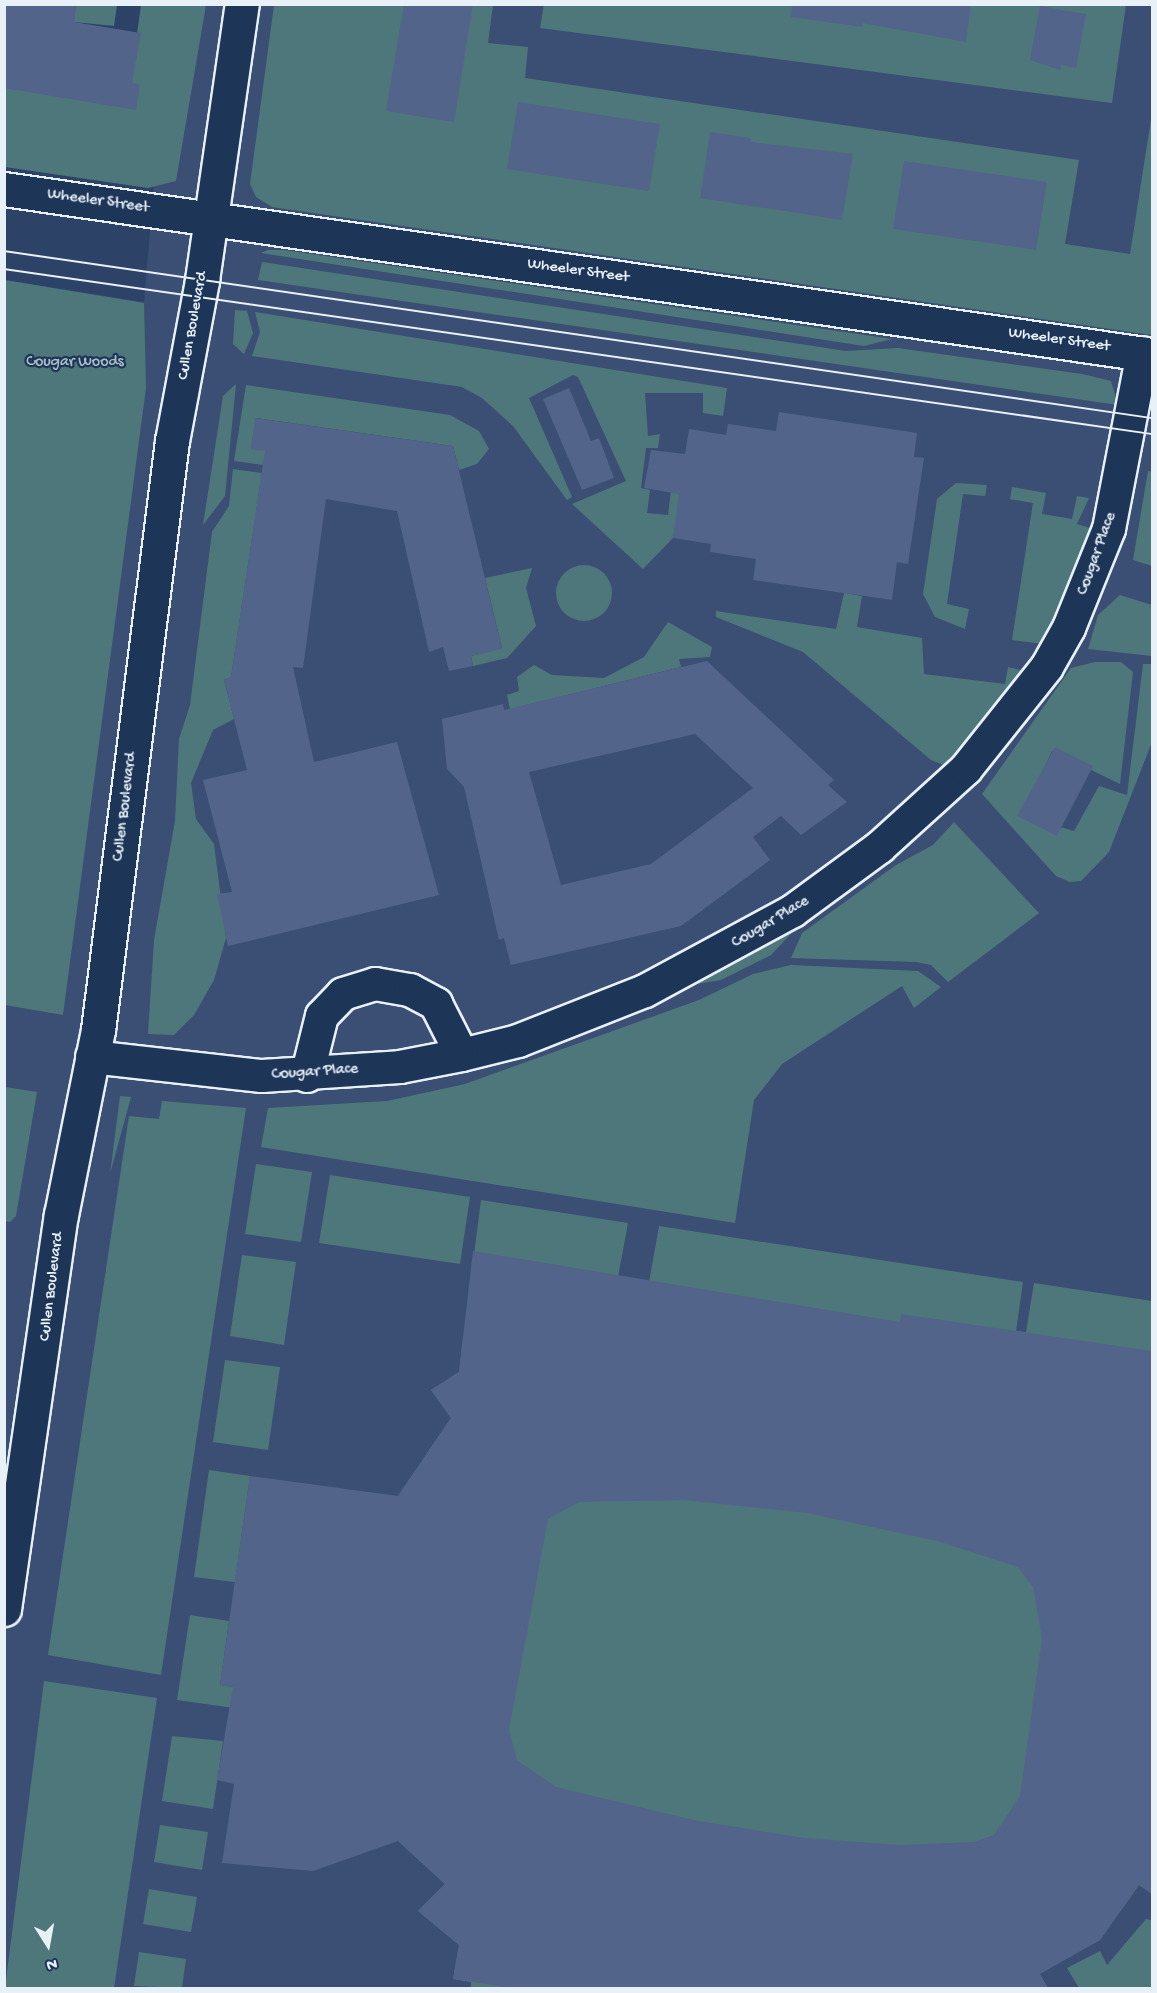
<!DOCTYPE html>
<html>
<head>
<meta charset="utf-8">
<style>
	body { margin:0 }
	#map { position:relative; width:1157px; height:1993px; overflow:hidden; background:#2c4266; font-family:"Gochi Hand",sans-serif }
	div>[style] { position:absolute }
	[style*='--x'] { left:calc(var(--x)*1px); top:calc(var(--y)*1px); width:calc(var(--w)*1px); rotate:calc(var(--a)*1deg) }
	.built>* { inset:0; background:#3b4f74 }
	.green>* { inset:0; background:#4e777b }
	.round { border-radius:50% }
	.building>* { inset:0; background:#52648a }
	.roads { filter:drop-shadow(2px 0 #e8f1f8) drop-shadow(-2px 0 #e8f1f8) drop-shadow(0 2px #e8f1f8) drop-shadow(0 -2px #e8f1f8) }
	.minor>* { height:32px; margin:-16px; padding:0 16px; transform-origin:16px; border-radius:16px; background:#1d3557 }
	.tertiary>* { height:33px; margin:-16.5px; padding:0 16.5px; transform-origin:16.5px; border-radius:16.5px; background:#1d3557 }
	.secondary>* { height:33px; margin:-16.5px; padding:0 16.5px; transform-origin:16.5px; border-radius:16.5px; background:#1d3557 }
	.tram>* { height:1.5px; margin:-0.75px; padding:0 0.75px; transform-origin:0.75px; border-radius:0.75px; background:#e8f1f8 }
	span { translate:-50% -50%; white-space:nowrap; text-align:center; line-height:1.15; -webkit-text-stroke:4.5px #1d3557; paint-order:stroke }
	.street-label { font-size:16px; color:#e8f1f8 }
	.park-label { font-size:16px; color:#aac0c6 }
	.frame { position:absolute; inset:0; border:6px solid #e8f1f8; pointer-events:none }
	.north { position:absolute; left:18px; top:1915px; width:60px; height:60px; -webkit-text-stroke:4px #1d3557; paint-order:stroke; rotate:169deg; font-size:16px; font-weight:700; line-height:24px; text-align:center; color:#e8f1f8 }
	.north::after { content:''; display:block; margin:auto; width:21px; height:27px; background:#e8f1f8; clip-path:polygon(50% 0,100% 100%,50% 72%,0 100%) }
</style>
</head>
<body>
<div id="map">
	<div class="built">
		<div style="clip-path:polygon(169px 5px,1152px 5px,1152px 1988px,5px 1988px,4px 280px,144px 302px)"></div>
	</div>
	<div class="green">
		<div style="clip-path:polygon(544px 4px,1126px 5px,1112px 103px,540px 28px)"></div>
		<div style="clip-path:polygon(61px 5px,117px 5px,114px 26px,74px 22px)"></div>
		<div style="clip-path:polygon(141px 5px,206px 5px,176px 181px,148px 188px,5px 167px,5px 87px,130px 84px)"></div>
		<div style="clip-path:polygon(274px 5px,493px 5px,488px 43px,528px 47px,525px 78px,1079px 160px,1065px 244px,1130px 254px,1152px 113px,1152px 335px,272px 207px,256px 197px,250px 184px)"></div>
		<div style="clip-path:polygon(268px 250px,284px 250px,892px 339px,864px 346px,261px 253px)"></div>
		<div style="clip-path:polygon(262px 262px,846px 351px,898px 348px,1082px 374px,1111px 381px,1118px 405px,258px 280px)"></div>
		<div style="clip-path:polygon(5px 280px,144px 303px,146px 388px,63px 1015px,5px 1005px)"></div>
		<div style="clip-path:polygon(235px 310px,247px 311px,253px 333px,244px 354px,233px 344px)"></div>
		<div style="clip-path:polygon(255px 312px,727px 388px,723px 416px,703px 413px,703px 393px,645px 393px,648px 436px,660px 434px,658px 448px,646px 448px,641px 488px,650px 490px,647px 513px,668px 515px,673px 475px,687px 477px,673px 538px,643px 569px,572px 504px,626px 481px,578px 377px,573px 375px,529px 398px,572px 497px,567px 500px,513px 426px,482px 398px,462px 387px,252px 356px,260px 332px)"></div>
		<div style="clip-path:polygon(236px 384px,225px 496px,203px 525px,223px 396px)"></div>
		<div style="clip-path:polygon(246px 385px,450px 415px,479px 431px,489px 449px,477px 464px,459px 470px,453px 446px,256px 418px,251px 449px,266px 450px,263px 465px,234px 461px)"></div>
		<div style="clip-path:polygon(233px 469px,262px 473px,231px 677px,224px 680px,234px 719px,213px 730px,191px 783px,196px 819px,214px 844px,226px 938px,214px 980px,194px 1015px,174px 1035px,148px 1034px,154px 940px,175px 821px,179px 739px,190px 705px,212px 532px,229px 506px)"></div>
		<div style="clip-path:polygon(1148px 471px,1152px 472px,1152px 566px,1133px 560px)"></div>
		<div style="clip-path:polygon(956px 483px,987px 485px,985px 496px,963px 494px,947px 604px,969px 609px,965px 629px,935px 617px,923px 594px,937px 499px)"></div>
		<div style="clip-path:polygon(1012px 487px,1046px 493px,1042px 514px,1072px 519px,1077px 496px,1089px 498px,1077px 524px,1093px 529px,1043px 644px,1012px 640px,1033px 503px,1010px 499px)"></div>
		<div class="round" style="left:556px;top:565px;width:56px;height:56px"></div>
		<div style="clip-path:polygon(532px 568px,526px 588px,536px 626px,507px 658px,473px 666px,471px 656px,502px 648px,485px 578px)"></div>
		<div style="clip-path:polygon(844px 593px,862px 596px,857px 627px,922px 638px,924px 674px,1005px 684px,1008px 667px,1024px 671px,966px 750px,946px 766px,931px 760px,803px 652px,716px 617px,716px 611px,836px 629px)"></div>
		<div style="clip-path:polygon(1120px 595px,1152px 605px,1152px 656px,1088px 649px,1098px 615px)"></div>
		<div style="clip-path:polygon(668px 622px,712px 647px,710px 657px,679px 659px,681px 667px,510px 709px,507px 695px,519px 691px,517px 677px,534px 665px,552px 675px,604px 678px,644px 657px)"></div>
		<div style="clip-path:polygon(1095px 662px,1121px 662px,1133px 672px,1120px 784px,1052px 751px,1022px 816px,1074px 831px,1099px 786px,1127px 795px,1143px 664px,1152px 664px,1152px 742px,1109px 852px,1081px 881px,1070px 882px,1056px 876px,982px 794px,1071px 668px)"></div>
		<div style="clip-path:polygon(954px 822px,1039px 913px,948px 982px,931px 965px,916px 962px,791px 958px,802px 933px,896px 865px,933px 845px)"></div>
		<div style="clip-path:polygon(800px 924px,771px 955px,721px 980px,691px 985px)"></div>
		<div style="clip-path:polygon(791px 965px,918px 971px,941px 987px,914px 1008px,902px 986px,782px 1064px,754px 1100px,735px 1223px,261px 1147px,268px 1108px,387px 1101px,465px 1084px,699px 1000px,753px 974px)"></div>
		<div style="clip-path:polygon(5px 1087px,37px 1092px,16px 1216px,10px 1222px,4px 1221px)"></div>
		<div style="clip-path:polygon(120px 1096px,131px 1097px,110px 1174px)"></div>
		<div style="clip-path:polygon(162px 1101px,246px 1108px,161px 1675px,48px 1655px,129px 1116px,159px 1119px)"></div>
		<div style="clip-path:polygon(256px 1164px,312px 1172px,301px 1242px,245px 1234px)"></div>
		<div style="clip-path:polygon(330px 1175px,470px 1197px,460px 1264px,319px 1243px)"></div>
		<div style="clip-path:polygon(481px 1200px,628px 1223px,618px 1277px,649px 1282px,659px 1226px,1023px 1282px,1016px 1331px,1026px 1332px,1034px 1283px,1152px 1301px,1152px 1894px,1139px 1885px,1100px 1940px,1039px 1973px,1048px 1988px,471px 1988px,471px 1982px,453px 1979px,459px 1945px,418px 1911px,445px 1884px,398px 1841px,362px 1743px,398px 1496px,451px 1418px,431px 1390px,459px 1372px)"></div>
		<div style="clip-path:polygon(242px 1255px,296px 1262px,284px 1345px,230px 1336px)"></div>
		<div style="clip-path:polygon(225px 1360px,280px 1367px,268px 1450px,213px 1442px)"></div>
		<div style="clip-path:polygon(209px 1470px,250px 1476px,235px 1582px,194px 1577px)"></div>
		<div style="clip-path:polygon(190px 1615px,229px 1621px,220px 1685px,251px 1690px,248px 1710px,177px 1700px)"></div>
		<div style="clip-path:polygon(44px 1681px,157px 1698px,114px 1988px,5px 1988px)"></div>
		<div style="clip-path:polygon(172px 1736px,223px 1741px,213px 1809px,162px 1801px)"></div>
		<div style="clip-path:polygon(160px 1825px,208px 1832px,202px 1870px,154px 1862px)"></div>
		<div style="clip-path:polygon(149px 1889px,197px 1897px,191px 1932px,143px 1924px)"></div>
		<div style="clip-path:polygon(1146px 1919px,1152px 1920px,1152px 1988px,1079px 1988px,1067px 1968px,1100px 1951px,1107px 1965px)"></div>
		<div style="clip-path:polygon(139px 1952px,186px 1959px,182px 1988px,134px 1986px)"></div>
	</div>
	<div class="building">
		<div style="clip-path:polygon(4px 4px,77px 4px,74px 22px,141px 33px,132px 83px,140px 84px,136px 110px,4px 88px)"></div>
		<div style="clip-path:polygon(404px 4px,473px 4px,454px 122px,386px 111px)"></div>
		<div style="clip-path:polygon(792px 4px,971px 4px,966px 42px,863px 23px,862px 27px,791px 17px)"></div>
		<div style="clip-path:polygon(1040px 6px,1086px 14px,1076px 68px,1061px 65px,1060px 70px,1030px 60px)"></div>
		<div style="clip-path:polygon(518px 102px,660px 124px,649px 191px,507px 169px)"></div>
		<div style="clip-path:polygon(710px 132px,751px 138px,751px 142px,853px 154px,842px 220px,700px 198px)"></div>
		<div style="clip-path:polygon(904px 161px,1047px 182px,1036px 250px,893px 229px)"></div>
		<div style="clip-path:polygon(569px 388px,591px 441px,599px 438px,614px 478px,582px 490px,543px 399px)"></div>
		<div style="clip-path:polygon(779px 412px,917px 433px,914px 457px,924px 458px,908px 564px,897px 562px,892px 600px,753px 580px,756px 559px,710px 552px,711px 544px,673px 538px,679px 494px,644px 488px,651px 450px,685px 454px,689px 429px,726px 435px,728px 424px,776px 431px)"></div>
		<div style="clip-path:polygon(255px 418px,453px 446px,502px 649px,471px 656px,473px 666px,449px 671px,443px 647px,429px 652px,397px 511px,326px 499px,303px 668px,293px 667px,314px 762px,397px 742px,439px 895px,228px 946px,217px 894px,232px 892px,203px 780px,247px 770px,224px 680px,231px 677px,265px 450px,251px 449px)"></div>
		<div style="clip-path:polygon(evenodd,707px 661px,834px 780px,828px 785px,847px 802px,801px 835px,781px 816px,753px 837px,770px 860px,681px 926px,511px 965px,504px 938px,499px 940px,464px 787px,447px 769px,442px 719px,503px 704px,504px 710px,707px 661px,695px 734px,753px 788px,651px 864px,561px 885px,529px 772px,695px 734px)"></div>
		<div style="clip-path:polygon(1055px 747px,1093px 766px,1057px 836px,1017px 816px)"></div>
		<div style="clip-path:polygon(evenodd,473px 1251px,900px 1322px,901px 1314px,1152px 1351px,1152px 1894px,1139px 1884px,1100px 1940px,1040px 1974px,1048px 1989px,519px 1989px,453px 1979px,459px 1945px,418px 1911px,445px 1884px,398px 1841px,313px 1871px,222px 1863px,234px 1784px,217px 1780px,233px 1687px,220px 1685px,250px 1476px,398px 1496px,451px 1418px,431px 1390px,459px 1372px,473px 1251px,684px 1500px,807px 1513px,937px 1541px,1018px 1567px,1033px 1587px,1042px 1638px,1020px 1796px,994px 1835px,974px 1842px,900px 1845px,805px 1838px,698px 1821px,556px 1787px,517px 1760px,509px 1730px,548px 1519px,579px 1502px,684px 1500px)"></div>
	</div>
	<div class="roads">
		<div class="minor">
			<div style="--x:92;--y:1057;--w:171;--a:6.4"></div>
			<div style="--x:262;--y:1076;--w:138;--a:-3.7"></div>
			<div style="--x:400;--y:1067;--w:63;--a:-11"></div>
			<div style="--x:462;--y:1055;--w:58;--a:-14"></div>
			<div style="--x:518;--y:1041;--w:136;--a:-21.5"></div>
			<div style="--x:645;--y:991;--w:168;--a:-28.4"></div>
			<div style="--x:793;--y:911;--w:108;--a:-36.3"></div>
			<div style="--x:880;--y:847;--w:116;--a:-42.2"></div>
			<div style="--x:966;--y:769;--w:130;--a:-51.5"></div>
			<div style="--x:1047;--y:667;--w:45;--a:-60.6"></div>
			<div style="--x:1069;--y:628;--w:107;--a:-68"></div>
			<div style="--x:1109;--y:529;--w:179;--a:-79.1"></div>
			<div style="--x:307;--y:1076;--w:62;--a:-76"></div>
			<div style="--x:322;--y:1016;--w:30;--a:-46"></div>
			<div style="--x:343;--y:994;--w:34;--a:-17"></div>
			<div style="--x:375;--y:984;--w:36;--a:10"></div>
			<div style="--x:410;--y:990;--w:30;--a:28"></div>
			<div style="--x:436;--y:1004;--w:57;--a:63"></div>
		</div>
		<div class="tertiary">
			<div style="--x:4;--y:1609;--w:398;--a:-81.8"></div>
			<div style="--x:61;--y:1215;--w:189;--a:-78.7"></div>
			<div style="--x:98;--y:1030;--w:594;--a:-82.84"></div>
			<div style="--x:172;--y:441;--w:164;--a:-79.4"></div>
			<div style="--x:202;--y:280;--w:279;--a:-81.8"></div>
		</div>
		<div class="secondary">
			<div style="--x:4;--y:189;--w:1160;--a:8.23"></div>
		</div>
	</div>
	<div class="tram">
		<div style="--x:4;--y:251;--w:1160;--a:8.28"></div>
		<div style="--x:4;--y:269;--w:1160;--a:8.18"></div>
	</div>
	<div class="street-label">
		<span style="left:98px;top:202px;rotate:8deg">Wheeler Street</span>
		<span style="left:578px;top:272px;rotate:8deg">Wheeler Street</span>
		<span style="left:194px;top:326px;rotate:-80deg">Cullen Boulevard</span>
		<span style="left:1059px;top:341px;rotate:8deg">Wheeler Street</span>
		<span style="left:1098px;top:554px;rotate:-70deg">Cougar Place</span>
		<span style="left:126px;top:807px;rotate:-83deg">Cullen Boulevard</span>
		<span style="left:771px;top:923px;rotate:-31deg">Cougar Place</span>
		<span style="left:315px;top:1073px;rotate:-4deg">Cougar Place</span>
		<span style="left:53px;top:1287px;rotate:-83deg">Cullen Boulevard</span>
	</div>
	<div class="park-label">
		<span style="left:75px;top:363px">Cougar Woods</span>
	</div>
	<div class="frame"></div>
	<div class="north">N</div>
</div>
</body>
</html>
